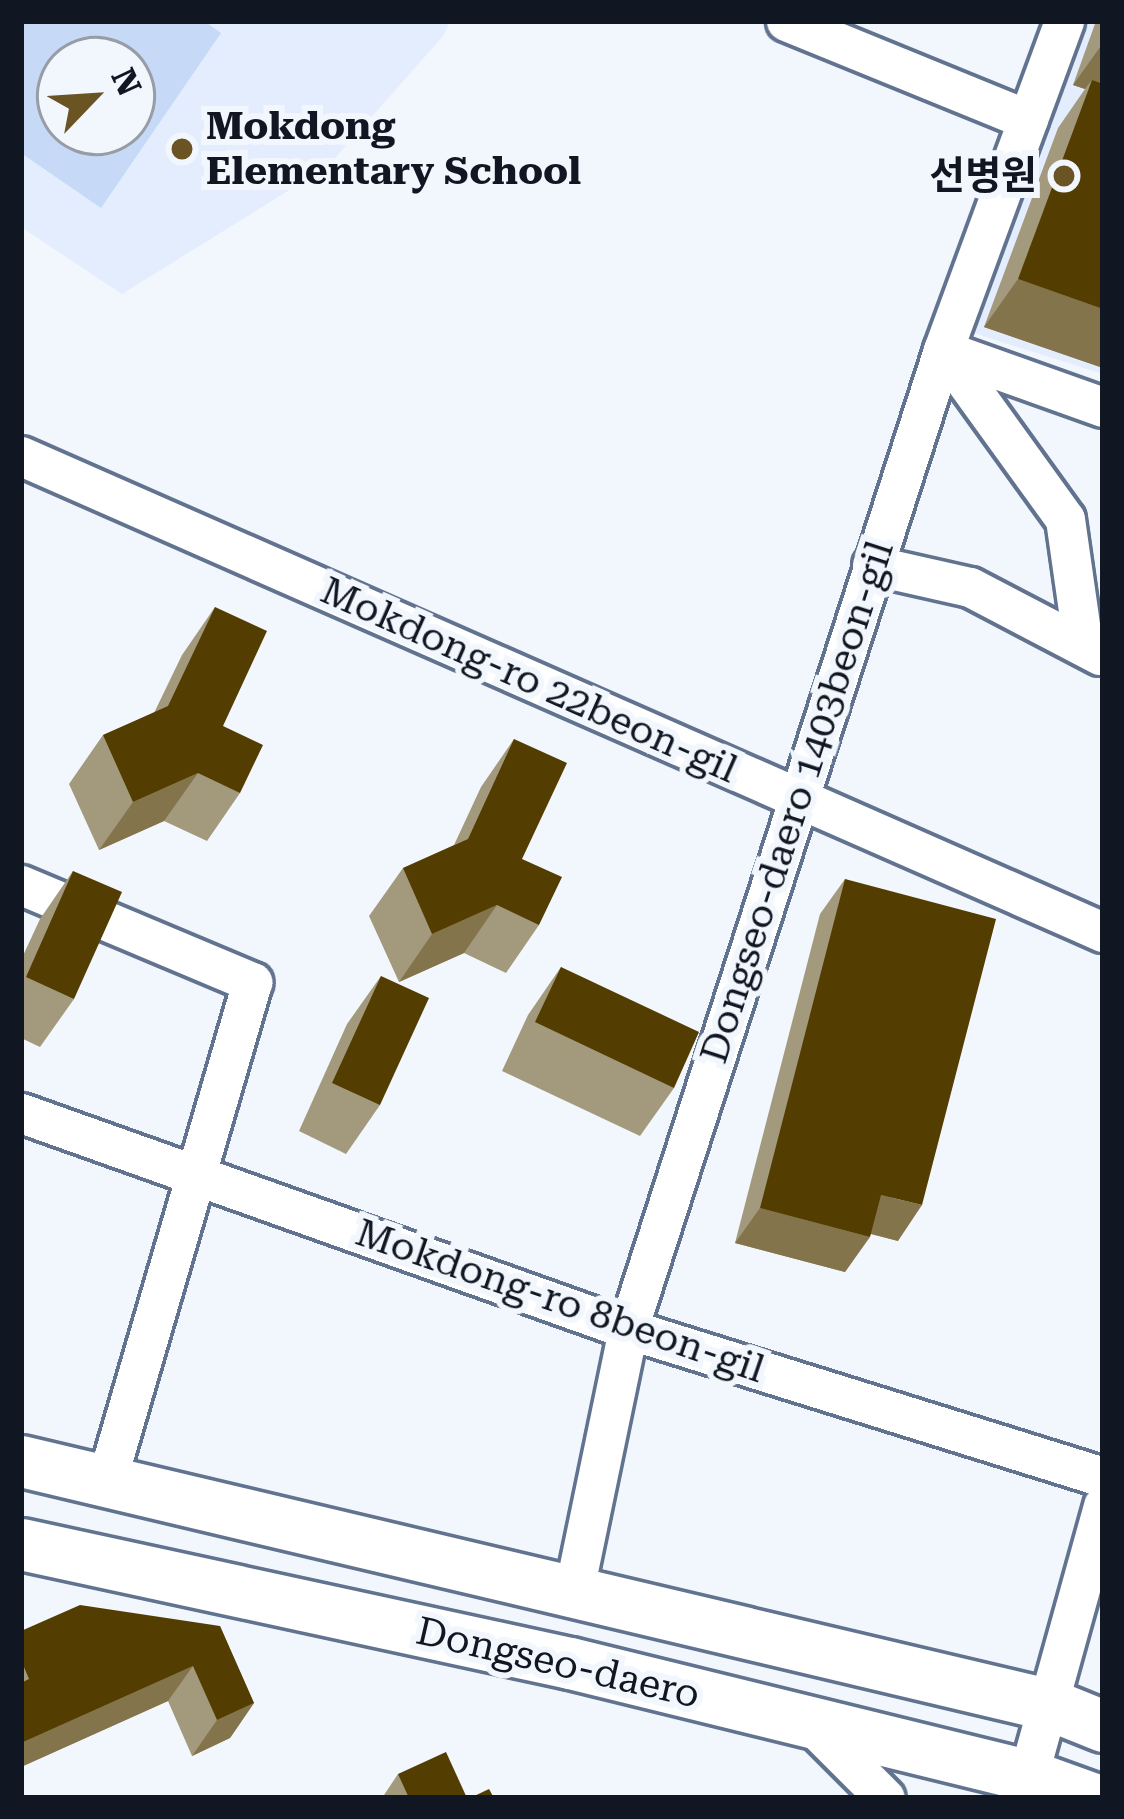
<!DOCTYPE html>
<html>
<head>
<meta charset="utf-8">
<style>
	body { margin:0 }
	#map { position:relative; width:1124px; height:1819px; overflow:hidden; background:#f2f6fd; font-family:"Roboto Serif","Noto Sans KR",serif }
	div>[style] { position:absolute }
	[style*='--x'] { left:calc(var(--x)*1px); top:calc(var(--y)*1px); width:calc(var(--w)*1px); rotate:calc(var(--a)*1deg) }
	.built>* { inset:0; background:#e3edfd }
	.green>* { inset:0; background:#c6d9f7 }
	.roads { filter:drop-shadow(3px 0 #61738f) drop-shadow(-3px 0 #61738f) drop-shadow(0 3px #61738f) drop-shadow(0 -3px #61738f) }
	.minor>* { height:39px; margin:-19.5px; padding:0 19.5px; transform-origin:19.5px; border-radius:19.5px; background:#fff }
	.major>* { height:51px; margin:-25.5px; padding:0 25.5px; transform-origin:25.5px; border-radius:25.5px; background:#fff }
	.wall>* { inset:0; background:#a39a7e }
	.shaded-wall>* { inset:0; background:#83744c }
	.building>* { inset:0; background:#543d00 }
	.dots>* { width:33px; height:33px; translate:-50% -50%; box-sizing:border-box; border:6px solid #f2f6fd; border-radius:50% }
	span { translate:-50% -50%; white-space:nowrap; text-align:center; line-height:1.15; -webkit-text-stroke:12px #f2f6fd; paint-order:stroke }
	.poi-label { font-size:39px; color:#101722; font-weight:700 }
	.left { translate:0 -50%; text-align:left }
	.right { translate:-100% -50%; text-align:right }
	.street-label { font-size:39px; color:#101722 }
	.frame { position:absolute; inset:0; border:24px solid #101722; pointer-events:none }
	.north { position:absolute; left:36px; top:36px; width:120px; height:120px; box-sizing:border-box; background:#f2f6fd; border:3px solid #989da5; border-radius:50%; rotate:65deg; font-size:33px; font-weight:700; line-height:48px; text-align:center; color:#101722 }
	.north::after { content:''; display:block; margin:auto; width:42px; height:54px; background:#6a5424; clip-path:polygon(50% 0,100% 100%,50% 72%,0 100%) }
</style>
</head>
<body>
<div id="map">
	<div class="built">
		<div style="clip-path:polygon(evenodd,21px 21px,450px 21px,444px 35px,328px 166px,122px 294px,21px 227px,21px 21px,60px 60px,132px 60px,132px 132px,60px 132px,60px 60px)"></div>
		<div style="clip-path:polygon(1083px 21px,1103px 21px,1103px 374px,967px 331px)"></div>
	</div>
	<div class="green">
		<div style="clip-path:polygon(evenodd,21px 21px,204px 21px,221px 33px,101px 208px,21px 153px,21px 21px,60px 60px,132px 60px,132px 132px,60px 132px,60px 60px)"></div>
	</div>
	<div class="roads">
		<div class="minor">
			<div style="--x:786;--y:21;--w:261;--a:22.2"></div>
			<div style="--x:943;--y:350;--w:208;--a:54.2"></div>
			<div style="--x:1065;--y:519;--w:128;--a:81.9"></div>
			<div style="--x:943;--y:350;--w:170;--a:19.6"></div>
			<div style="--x:21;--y:456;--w:1182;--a:23.75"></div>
			<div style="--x:872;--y:565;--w:100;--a:12.7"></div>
			<div style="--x:970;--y:587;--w:147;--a:27.6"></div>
			<div style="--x:21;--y:885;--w:251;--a:22.8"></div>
			<div style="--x:252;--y:982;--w:518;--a:106.26"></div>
			<div style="--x:21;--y:1113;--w:644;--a:19.59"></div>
			<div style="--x:628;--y:1329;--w:498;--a:17.3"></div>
			<div style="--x:573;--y:1595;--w:272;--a:-78.3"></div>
			<div style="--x:628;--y:1329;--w:1028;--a:-72.16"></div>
			<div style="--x:943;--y:350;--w:351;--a:-69.8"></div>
			<div style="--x:809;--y:1722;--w:107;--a:45"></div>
			<div style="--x:1022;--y:1798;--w:304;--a:-74.5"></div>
		</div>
		<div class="major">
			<div style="--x:21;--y:1461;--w:1059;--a:13.33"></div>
			<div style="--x:1051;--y:1705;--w:56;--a:22"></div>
			<div style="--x:21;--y:1544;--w:562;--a:12.23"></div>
			<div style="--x:570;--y:1663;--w:474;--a:13.8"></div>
			<div style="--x:1030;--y:1776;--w:65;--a:19.8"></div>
		</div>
	</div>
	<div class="wall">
		<div style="clip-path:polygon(1096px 21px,1103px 21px,1103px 368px,984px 327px,1058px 128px,1085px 89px,1073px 85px)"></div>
		<div style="clip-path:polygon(215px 607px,223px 726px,240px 793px,207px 841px,164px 821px,99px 850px,69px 784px,103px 735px,154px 713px,182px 655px)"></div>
		<div style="clip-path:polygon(514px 739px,522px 859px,539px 925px,506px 973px,464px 953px,399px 982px,369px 916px,403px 868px,454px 845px,481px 787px)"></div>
		<div style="clip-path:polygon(73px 871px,74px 999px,40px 1047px,21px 1038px,21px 960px,40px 919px)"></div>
		<div style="clip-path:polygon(845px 879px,898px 1241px,871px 1234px,845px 1272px,735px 1243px,820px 914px)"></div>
		<div style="clip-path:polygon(561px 967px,674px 1088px,640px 1136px,502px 1071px,528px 1015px)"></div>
		<div style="clip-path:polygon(381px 976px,380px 1105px,346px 1154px,299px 1131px,347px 1024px)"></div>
		<div style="clip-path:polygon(220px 1626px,254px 1703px,230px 1738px,192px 1756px,168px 1701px,21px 1767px,21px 1631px)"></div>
		<div style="clip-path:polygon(398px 1774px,467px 1798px,382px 1798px)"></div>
	</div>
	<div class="shaded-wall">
		<div style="clip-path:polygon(1103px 43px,1103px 95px,1092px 80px,1085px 89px,1073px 85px)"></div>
		<div style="clip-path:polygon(1018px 279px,1103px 309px,1103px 368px,984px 327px)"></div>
		<div style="clip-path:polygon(198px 773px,164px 821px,99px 850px,133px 802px)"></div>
		<div style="clip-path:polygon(497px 905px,464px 953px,399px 982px,432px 934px)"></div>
		<div style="clip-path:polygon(881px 1195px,922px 1205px,898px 1241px,856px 1230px)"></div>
		<div style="clip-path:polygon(760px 1208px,870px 1237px,845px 1272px,735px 1243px)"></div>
		<div style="clip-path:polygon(193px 1666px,168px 1701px,21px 1767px,21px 1743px)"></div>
		<div style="clip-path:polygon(254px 1703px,230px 1738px,192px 1756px,217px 1720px)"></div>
	</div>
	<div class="building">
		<div style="clip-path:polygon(1092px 80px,1103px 84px,1103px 309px,1018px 279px)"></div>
		<div style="clip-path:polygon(215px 607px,267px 631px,223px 726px,263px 745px,240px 793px,198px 773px,133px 802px,103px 735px,168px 706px)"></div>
		<div style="clip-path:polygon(514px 739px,567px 763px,522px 859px,562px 877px,539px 925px,497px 905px,432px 934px,403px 868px,468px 839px)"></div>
		<div style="clip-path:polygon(73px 871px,122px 892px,74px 999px,26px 977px)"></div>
		<div style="clip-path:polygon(845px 879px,996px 919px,922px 1205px,881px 1195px,870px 1237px,760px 1208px)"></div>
		<div style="clip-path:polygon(561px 967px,699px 1032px,674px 1088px,535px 1022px)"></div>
		<div style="clip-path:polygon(381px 976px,429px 998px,380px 1105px,332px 1083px)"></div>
		<div style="clip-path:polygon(80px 1605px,220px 1626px,254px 1703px,217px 1720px,193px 1666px,21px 1743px,21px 1683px,29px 1679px,21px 1660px,21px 1631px)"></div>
		<div style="clip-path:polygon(446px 1752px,467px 1798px,409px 1798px,398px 1774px)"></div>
		<div style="clip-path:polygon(489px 1789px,494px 1798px,470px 1798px)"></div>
	</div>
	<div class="dots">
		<div style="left:182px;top:149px;background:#6a5424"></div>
		<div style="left:1064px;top:176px;background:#6a5424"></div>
	</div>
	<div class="poi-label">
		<span class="left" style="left:206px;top:149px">Mokdong<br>Elementary School</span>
		<span class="right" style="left:1037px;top:176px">선병원</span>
	</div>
	<div class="street-label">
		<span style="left:529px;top:680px;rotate:24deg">Mokdong-ro 22beon-gil</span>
		<span style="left:797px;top:802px;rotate:-72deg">Dongseo-daero 1403beon-gil</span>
		<span style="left:560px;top:1301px;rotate:19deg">Mokdong-ro 8beon-gil</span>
		<span style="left:558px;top:1663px;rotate:13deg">Dongseo-daero</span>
	</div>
	<div class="frame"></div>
	<div class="north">N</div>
</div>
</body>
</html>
